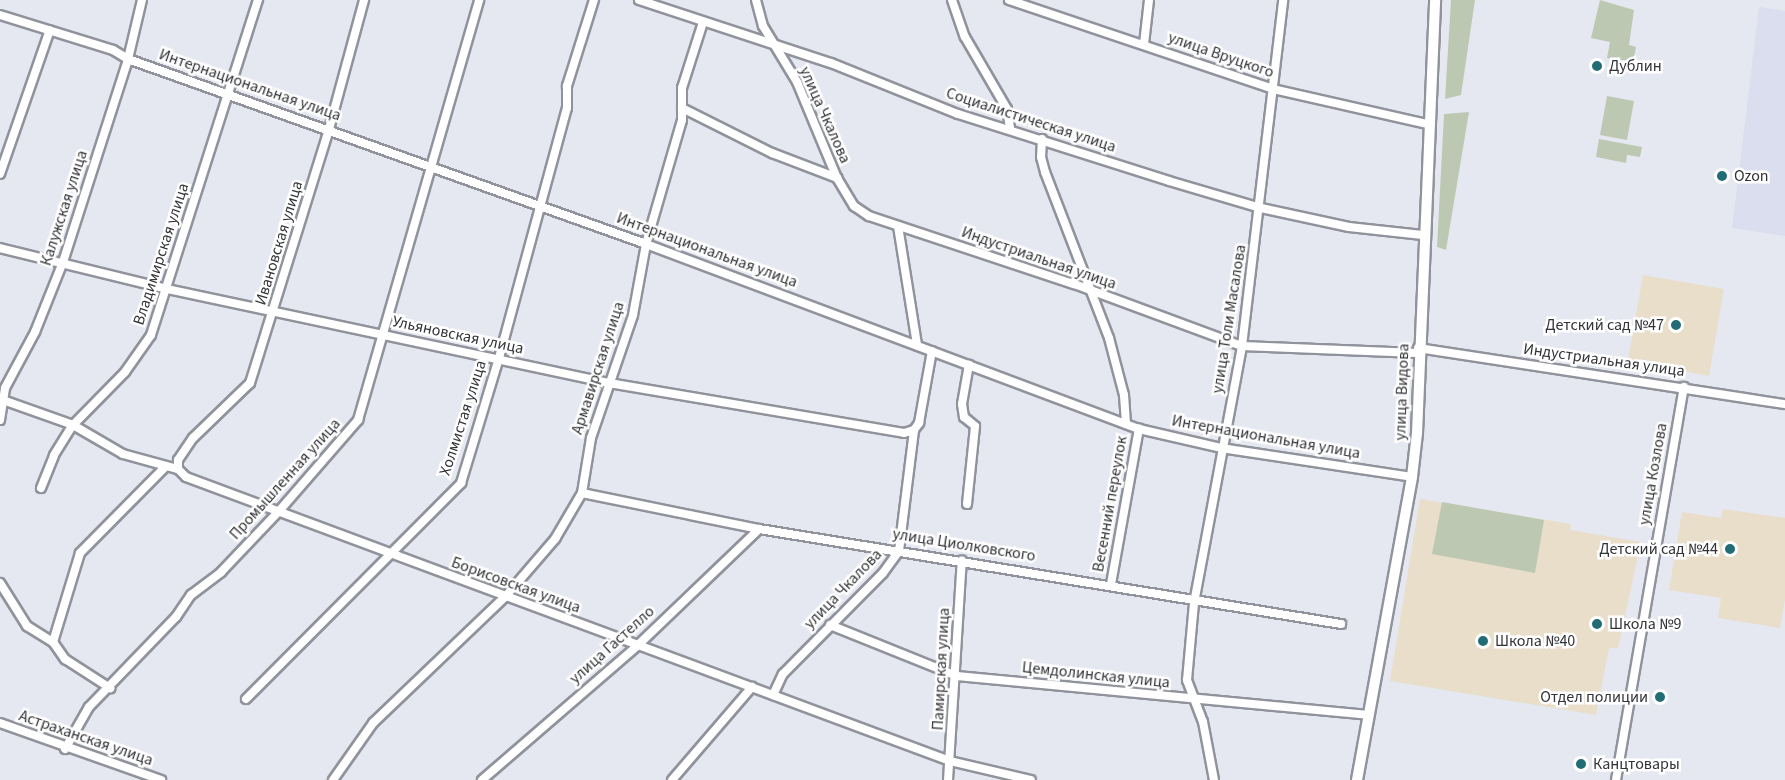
<!DOCTYPE html>
<html>
<head>
<meta charset="utf-8">
<style>
	body { margin:0 }
	#map { position:relative; width:1785px; height:780px; overflow:hidden; background:#e6e8f1; font-family:"Source Sans 3",sans-serif }
	div>[style] { position:absolute }
	[style*='--x'] { left:calc(var(--x)*1px); top:calc(var(--y)*1px); width:calc(var(--w)*1px); rotate:calc(var(--a)*1deg) }
	.built>* { inset:0; background:#dadeee }
	.education>* { inset:0; background:#e8dec9 }
	.green>* { inset:0; background:#bdc8b3 }
	.roads { filter:drop-shadow(2px 0 #90939b) drop-shadow(-2px 0 #90939b) drop-shadow(0 2px #90939b) drop-shadow(0 -2px #90939b) }
	.minor>* { height:8px; margin:-4px; padding:0 4px; transform-origin:4px; border-radius:4px; background:#fff }
	.tertiary>* { height:10px; margin:-5px; padding:0 5px; transform-origin:5px; border-radius:5px; background:#fff }
	.dots>* { width:16px; height:16px; translate:-50% -50%; box-sizing:border-box; border:3px solid #fff; border-radius:50% }
	span { translate:-50% -50%; white-space:nowrap; text-align:center; line-height:1.15; -webkit-text-stroke:5px #fff; paint-order:stroke }
	.street-label { font-size:16px; color:#323337 }
	.poi-label { font-size:16px; color:#323337 }
	.left { translate:0 -50%; text-align:left }
	.right { translate:-100% -50%; text-align:right }
</style>
</head>
<body>
<div id="map">
	<div class="built">
		<div style="clip-path:polygon(1759px 7px,1785px 11px,1785px 236px,1732px 228px)"></div>
	</div>
	<div class="education">
		<div style="clip-path:polygon(1643px 275px,1724px 289px,1709px 376px,1628px 360px)"></div>
		<div style="clip-path:polygon(1420px 499px,1571px 524px,1570px 530px,1641px 542px,1618px 648px,1609px 648px,1596px 715px,1390px 681px)"></div>
		<div style="clip-path:polygon(1723px 509px,1785px 518px,1785px 599px,1780px 628px,1718px 618px,1721px 598px,1669px 590px,1682px 512px,1721px 518px)"></div>
	</div>
	<div class="green">
		<div style="clip-path:polygon(1451px 0,1475px 0,1461px 95px,1445px 99px)"></div>
		<div style="clip-path:polygon(1600px 0,1634px 10px,1629px 45px,1636px 47px,1633px 62px,1607px 58px,1610px 42px,1591px 38px)"></div>
		<div style="clip-path:polygon(1607px 96px,1634px 101px,1627px 140px,1600px 135px)"></div>
		<div style="clip-path:polygon(1469px 112px,1446px 250px,1437px 247px,1444px 114px)"></div>
		<div style="clip-path:polygon(1599px 139px,1642px 147px,1640px 157px,1627px 155px,1626px 163px,1596px 157px)"></div>
		<div style="clip-path:polygon(1442px 502px,1544px 520px,1535px 573px,1432px 554px)"></div>
	</div>
	<div class="roads">
		<div class="minor">
			<div style="--x:639;--y:0;--w:202;--a:18.2"></div>
			<div style="--x:831;--y:63;--w:137;--a:21.9"></div>
			<div style="--x:958;--y:114;--w:221;--a:17.6"></div>
			<div style="--x:1169;--y:181;--w:96;--a:16.4"></div>
			<div style="--x:1261;--y:208;--w:90;--a:12.2"></div>
			<div style="--x:1349;--y:227;--w:74;--a:6.2"></div>
			<div style="--x:756;--y:0;--w:27;--a:75"></div>
			<div style="--x:763;--y:26;--w:66;--a:58.7"></div>
			<div style="--x:797;--y:82;--w:104;--a:67.4"></div>
			<div style="--x:837;--y:178;--w:33;--a:59"></div>
			<div style="--x:854;--y:206;--w:18;--a:34"></div>
			<div style="--x:869;--y:216;--w:216;--a:18.4"></div>
			<div style="--x:1074;--y:284;--w:179;--a:20.3"></div>
			<div style="--x:1242;--y:346;--w:175;--a:2.3"></div>
			<div style="--x:952;--y:0;--w:39;--a:71"></div>
			<div style="--x:965;--y:37;--w:83;--a:59.7"></div>
			<div style="--x:1007;--y:109;--w:20;--a:81"></div>
			<div style="--x:1009;--y:0;--w:279;--a:18.6"></div>
			<div style="--x:1273;--y:89;--w:158;--a:12.8"></div>
			<div style="--x:0;--y:15;--w:118;--a:17.2"></div>
			<div style="--x:113;--y:50;--w:17;--a:31"></div>
			<div style="--x:128;--y:59;--w:550;--a:19.65"></div>
			<div style="--x:646;--y:244;--w:527;--a:20.57"></div>
			<div style="--x:1139;--y:429;--w:84;--a:13"></div>
			<div style="--x:1221;--y:448;--w:193;--a:8.6"></div>
			<div style="--x:1144;--y:44;--w:44;--a:-83.5"></div>
			<div style="--x:682;--y:108;--w:101;--a:26.6"></div>
			<div style="--x:772;--y:153;--w:70;--a:21"></div>
			<div style="--x:1042;--y:139;--w:18;--a:93"></div>
			<div style="--x:1041;--y:157;--w:16;--a:75"></div>
			<div style="--x:1045;--y:172;--w:178;--a:68.9"></div>
			<div style="--x:1109;--y:338;--w:59;--a:75.3"></div>
			<div style="--x:1124;--y:395;--w:29;--a:86"></div>
			<div style="--x:0;--y:174;--w:152;--a:-70.9"></div>
			<div style="--x:898;--y:226;--w:121;--a:80.9"></div>
			<div style="--x:0;--y:248;--w:172;--a:13.8"></div>
			<div style="--x:167;--y:289;--w:452;--a:12"></div>
			<div style="--x:609;--y:383;--w:299;--a:9.6"></div>
			<div style="--x:904;--y:433;--w:10;--a:-17"></div>
			<div style="--x:1418;--y:348;--w:371;--a:8.7"></div>
			<div style="--x:0;--y:399;--w:77;--a:19.6"></div>
			<div style="--x:73;--y:425;--w:58;--a:30.1"></div>
			<div style="--x:123;--y:454;--w:57;--a:15.3"></div>
			<div style="--x:178;--y:469;--w:11;--a:45"></div>
			<div style="--x:186;--y:477;--w:815;--a:20.39"></div>
			<div style="--x:950;--y:761;--w:83;--a:13.2"></div>
			<div style="--x:0;--y:420;--w:32;--a:-81"></div>
			<div style="--x:5;--y:388;--w:64;--a:-61.8"></div>
			<div style="--x:35;--y:332;--w:75;--a:-68.2"></div>
			<div style="--x:63;--y:262;--w:213;--a:-72.2"></div>
			<div style="--x:128;--y:59;--w:61;--a:-76.7"></div>
			<div style="--x:178;--y:469;--w:9;--a:-90"></div>
			<div style="--x:178;--y:460;--w:27;--a:-56"></div>
			<div style="--x:193;--y:438;--w:79;--a:-44"></div>
			<div style="--x:250;--y:383;--w:266;--a:-72.7"></div>
			<div style="--x:329;--y:129;--w:134;--a:-74.8"></div>
			<div style="--x:41;--y:488;--w:35;--a:-68"></div>
			<div style="--x:54;--y:455;--w:36;--a:-58"></div>
			<div style="--x:73;--y:425;--w:74;--a:-45.5"></div>
			<div style="--x:125;--y:372;--w:45;--a:-54.9"></div>
			<div style="--x:151;--y:335;--w:352;--a:-72.3"></div>
			<div style="--x:582;--y:493;--w:181;--a:11.5"></div>
			<div style="--x:759;--y:529;--w:590;--a:9.27"></div>
			<div style="--x:967;--y:504;--w:78;--a:-84.1"></div>
			<div style="--x:975;--y:426;--w:14;--a:-141"></div>
			<div style="--x:964;--y:417;--w:13;--a:-99"></div>
			<div style="--x:962;--y:404;--w:40;--a:-80"></div>
			<div style="--x:0;--y:583;--w:51;--a:57.9"></div>
			<div style="--x:27;--y:626;--w:31;--a:32"></div>
			<div style="--x:53;--y:642;--w:21;--a:55"></div>
			<div style="--x:65;--y:659;--w:54;--a:32.8"></div>
			<div style="--x:1111;--y:584;--w:158;--a:-79.8"></div>
			<div style="--x:830;--y:625;--w:137;--a:21.9"></div>
			<div style="--x:957;--y:676;--w:413;--a:5.4"></div>
			<div style="--x:53;--y:642;--w:93;--a:-73.1"></div>
			<div style="--x:80;--y:553;--w:120;--a:-45.3"></div>
			<div style="--x:773;--y:695;--w:23;--a:-65"></div>
			<div style="--x:783;--y:674;--w:142;--a:-45.3"></div>
			<div style="--x:883;--y:573;--w:27;--a:-54"></div>
			<div style="--x:899;--y:551;--w:122;--a:-82.9"></div>
			<div style="--x:914;--y:430;--w:9;--a:-54"></div>
			<div style="--x:919;--y:423;--w:73;--a:-79.8"></div>
			<div style="--x:246;--y:699;--w:305;--a:-45.1"></div>
			<div style="--x:461;--y:483;--w:131;--a:-73.1"></div>
			<div style="--x:499;--y:358;--w:259;--a:-74.8"></div>
			<div style="--x:567;--y:108;--w:22;--a:-90"></div>
			<div style="--x:567;--y:86;--w:90;--a:-72.6"></div>
			<div style="--x:0;--y:723;--w:171;--a:19.5"></div>
			<div style="--x:65;--y:749;--w:48;--a:-60.3"></div>
			<div style="--x:89;--y:707;--w:125;--a:-46"></div>
			<div style="--x:176;--y:617;--w:27;--a:-56"></div>
			<div style="--x:191;--y:595;--w:38;--a:-37"></div>
			<div style="--x:221;--y:572;--w:84;--a:-46.4"></div>
			<div style="--x:279;--y:511;--w:121;--a:-49"></div>
			<div style="--x:358;--y:420;--w:437;--a:-73.9"></div>
			<div style="--x:333;--y:780;--w:70;--a:-54.9"></div>
			<div style="--x:373;--y:723;--w:182;--a:-43.7"></div>
			<div style="--x:505;--y:597;--w:77;--a:-49.2"></div>
			<div style="--x:555;--y:539;--w:53;--a:-59.6"></div>
			<div style="--x:582;--y:493;--w:56;--a:-80.7"></div>
			<div style="--x:591;--y:438;--w:130;--a:-71.1"></div>
			<div style="--x:633;--y:315;--w:72;--a:-79.6"></div>
			<div style="--x:646;--y:244;--w:129;--a:-73.8"></div>
			<div style="--x:682;--y:120;--w:32;--a:-90"></div>
			<div style="--x:682;--y:88;--w:69;--a:-72.3"></div>
			<div style="--x:482;--y:780;--w:205;--a:-40.8"></div>
			<div style="--x:637;--y:646;--w:169;--a:-43.8"></div>
			<div style="--x:672;--y:780;--w:123;--a:-49.3"></div>
			<div style="--x:948;--y:780;--w:220;--a:-86.4"></div>
			<div style="--x:1214;--y:780;--w:59;--a:-100.7"></div>
			<div style="--x:1203;--y:722;--w:45;--a:-110.9"></div>
			<div style="--x:1187;--y:680;--w:77;--a:-84.8"></div>
			<div style="--x:1194;--y:603;--w:261;--a:-79.4"></div>
			<div style="--x:1242;--y:346;--w:348;--a:-83.2"></div>
			<div style="--x:1616;--y:780;--w:399;--a:-80.2"></div>
		</div>
		<div class="tertiary">
			<div style="--x:1357;--y:780;--w:308;--a:-79.7"></div>
			<div style="--x:1412;--y:477;--w:44;--a:-83.5"></div>
			<div style="--x:1417;--y:433;--w:433;--a:-87.6"></div>
		</div>
	</div>
	<div class="dots">
		<div style="left:1597px;top:66px;background:#226c75"></div>
		<div style="left:1722px;top:176px;background:#226c75"></div>
		<div style="left:1676px;top:325px;background:#226c75"></div>
		<div style="left:1730px;top:549px;background:#226c75"></div>
		<div style="left:1597px;top:624px;background:#226c75"></div>
		<div style="left:1483px;top:641px;background:#226c75"></div>
		<div style="left:1660px;top:697px;background:#226c75"></div>
		<div style="left:1581px;top:764px;background:#226c75"></div>
	</div>
	<div class="street-label">
		<span style="left:1221px;top:55px;rotate:19deg">улица Вруцкого</span>
		<span style="left:250px;top:85px;rotate:19deg">Интернациональная улица</span>
		<span style="left:825px;top:115px;rotate:66deg">улица Чкалова</span>
		<span style="left:1031px;top:120px;rotate:18deg">Социалистическая улица</span>
		<span style="left:64px;top:208px;rotate:-72deg">Калужская улица</span>
		<span style="left:279px;top:243px;rotate:-73deg">Ивановская улица</span>
		<span style="left:707px;top:250px;rotate:20deg">Интернациональная улица</span>
		<span style="left:161px;top:254px;rotate:-72deg">Владимирская улица</span>
		<span style="left:1039px;top:258px;rotate:19deg">Индустриальная улица</span>
		<span style="left:1229px;top:319px;rotate:-81deg">улица Толи Масалова</span>
		<span style="left:458px;top:335px;rotate:12deg">Ульяновская улица</span>
		<span style="left:1604px;top:360px;rotate:8deg">Индустриальная улица</span>
		<span style="left:598px;top:368px;rotate:-72deg">Армавирская улица</span>
		<span style="left:1402px;top:392px;rotate:-88deg">улица Видова</span>
		<span style="left:463px;top:418px;rotate:-72deg">Холмистая улица</span>
		<span style="left:1266px;top:437px;rotate:10deg">Интернациональная улица</span>
		<span style="left:1653px;top:474px;rotate:-80deg">улица Козлова</span>
		<span style="left:285px;top:479px;rotate:-48deg">Промышленная улица</span>
		<span style="left:1110px;top:504px;rotate:-80deg">Весенний переулок</span>
		<span style="left:964px;top:545px;rotate:9deg">улица Циолковского</span>
		<span style="left:516px;top:585px;rotate:20deg">Борисовская улица</span>
		<span style="left:843px;top:589px;rotate:-46deg">улица Чкалова</span>
		<span style="left:612px;top:645px;rotate:-42deg">улица Гастелло</span>
		<span style="left:941px;top:669px;rotate:-87deg">Памирская улица</span>
		<span style="left:1096px;top:675px;rotate:6deg">Цемдолинская улица</span>
		<span style="left:86px;top:738px;rotate:19deg">Астраханская улица</span>
	</div>
	<div class="poi-label">
		<span class="left" style="left:1609px;top:66px">Дублин</span>
		<span class="left" style="left:1734px;top:176px">Ozon</span>
		<span class="right" style="left:1664px;top:325px">Детский сад №47</span>
		<span class="right" style="left:1718px;top:549px">Детский сад №44</span>
		<span class="left" style="left:1609px;top:624px">Школа №9</span>
		<span class="left" style="left:1495px;top:641px">Школа №40</span>
		<span class="right" style="left:1648px;top:697px">Отдел полиции</span>
		<span class="left" style="left:1593px;top:764px">Канцтовары</span>
	</div>
</div>
</body>
</html>
